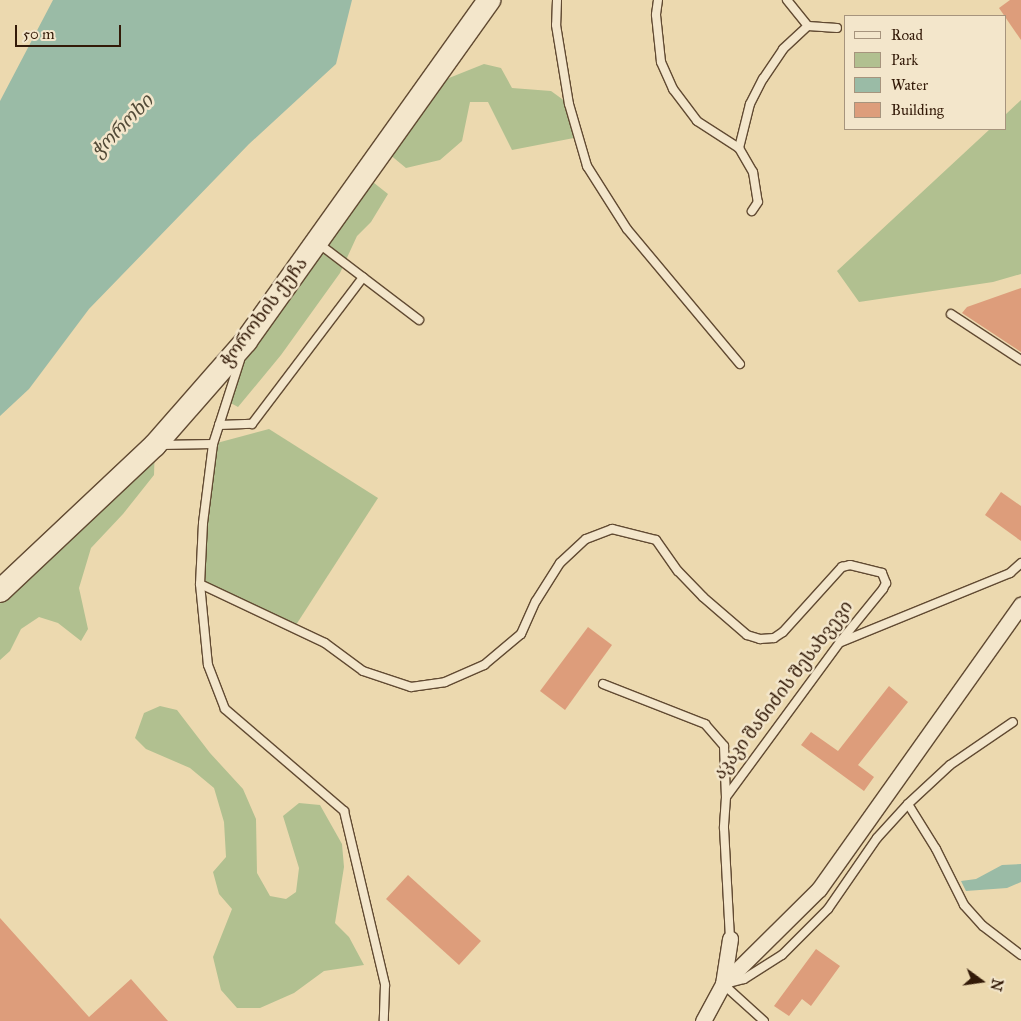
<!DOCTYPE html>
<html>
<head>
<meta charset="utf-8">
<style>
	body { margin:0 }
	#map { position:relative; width:1021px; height:1021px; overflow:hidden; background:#ecd9af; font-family:"IM FELL Great Primer","Noto Serif Georgian",serif }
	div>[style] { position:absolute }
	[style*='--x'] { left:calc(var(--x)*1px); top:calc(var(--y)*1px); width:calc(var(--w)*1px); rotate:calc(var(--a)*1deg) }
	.green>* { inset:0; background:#b1c090 }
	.water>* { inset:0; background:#9abba6 }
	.building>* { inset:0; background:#dd9d7b }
	.roads { filter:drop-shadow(1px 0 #614a32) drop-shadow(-1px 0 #614a32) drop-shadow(0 1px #614a32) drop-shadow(0 -1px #614a32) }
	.lane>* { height:8px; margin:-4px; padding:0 4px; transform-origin:4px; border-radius:4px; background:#f3e6cb }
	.street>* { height:15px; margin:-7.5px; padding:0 7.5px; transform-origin:7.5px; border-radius:7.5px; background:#f3e6cb }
	.secondary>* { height:22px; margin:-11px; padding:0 11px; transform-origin:11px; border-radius:11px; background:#f3e6cb }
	span { translate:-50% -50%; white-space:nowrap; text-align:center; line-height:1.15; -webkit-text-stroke:5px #f3e6cb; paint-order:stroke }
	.street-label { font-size:18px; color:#331a08 }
	.water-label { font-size:19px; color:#524a37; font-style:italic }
	.legend { position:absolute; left:844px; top:15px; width:162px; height:115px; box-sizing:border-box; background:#f3e6cb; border:1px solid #a6947d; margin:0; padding:6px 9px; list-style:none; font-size:15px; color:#331a08 }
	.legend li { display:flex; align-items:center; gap:10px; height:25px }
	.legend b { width:25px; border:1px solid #a6947d }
	.north { position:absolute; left:956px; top:956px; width:50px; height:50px; -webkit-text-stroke:4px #f3e6cb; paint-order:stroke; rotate:104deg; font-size:14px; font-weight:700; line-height:20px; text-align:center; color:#331a08 }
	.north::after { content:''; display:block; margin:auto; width:18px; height:22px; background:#331a08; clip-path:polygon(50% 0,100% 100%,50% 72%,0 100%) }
	.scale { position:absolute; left:15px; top:25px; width:106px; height:22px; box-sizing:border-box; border:2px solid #331a08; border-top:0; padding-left:6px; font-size:15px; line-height:18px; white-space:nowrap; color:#331a08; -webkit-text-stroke:4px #f3e6cb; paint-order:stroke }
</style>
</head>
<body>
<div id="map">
	<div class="green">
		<div style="clip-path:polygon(484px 64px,501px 68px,512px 88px,551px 91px,569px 104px,579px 137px,512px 150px,488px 102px,470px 102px,462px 141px,440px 160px,406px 168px,383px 149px,439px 82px)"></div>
		<div style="clip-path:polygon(1021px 100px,1021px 274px,993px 282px,859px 302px,837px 271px,990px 129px,1005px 129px,1005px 115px)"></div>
		<div style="clip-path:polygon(364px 175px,388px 194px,371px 222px,357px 236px,340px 273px,281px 355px,238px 407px,227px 401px,246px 341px)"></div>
		<div style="clip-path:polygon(269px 429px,378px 498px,294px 628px,200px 584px,213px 444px)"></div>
		<div style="clip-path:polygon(155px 445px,154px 475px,123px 514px,91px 548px,79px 588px,88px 629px,81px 641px,58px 623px,39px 617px,21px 629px,10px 651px,0 660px,0 591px)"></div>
		<div style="clip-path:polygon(160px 706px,177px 710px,210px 753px,243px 789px,256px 819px,257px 873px,270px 896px,286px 899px,296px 892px,299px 868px,283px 816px,299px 803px,320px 805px,342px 844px,344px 867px,335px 923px,349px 937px,364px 965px,324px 971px,294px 993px,260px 1008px,237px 1008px,221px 990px,213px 957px,232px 909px,219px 894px,213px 872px,226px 857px,224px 822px,214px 788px,190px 768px,146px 749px,135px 738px,144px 713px)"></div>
	</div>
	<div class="water">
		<div style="clip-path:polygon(53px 0,352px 0,336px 64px,249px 144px,89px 309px,29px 389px,0 416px,0 101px)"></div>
		<div style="clip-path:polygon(1021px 864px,1021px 882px,1007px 888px,966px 891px,961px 881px,976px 879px,1002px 865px)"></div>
	</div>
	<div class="building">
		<div style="clip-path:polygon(1010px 0,1021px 0,1021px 40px,999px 8px)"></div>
		<div style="clip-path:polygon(1021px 288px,1021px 352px,962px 313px,967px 307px)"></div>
		<div style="clip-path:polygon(1001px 492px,1021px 506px,1021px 541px,985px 515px)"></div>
		<div style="clip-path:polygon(588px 627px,612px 645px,565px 710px,540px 691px)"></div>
		<div style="clip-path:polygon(889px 686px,908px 702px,858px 765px,874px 777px,864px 791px,801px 745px,811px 732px,838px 751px)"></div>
		<div style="clip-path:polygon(408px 875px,481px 941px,459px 965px,386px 899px)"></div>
		<div style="clip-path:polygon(0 918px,89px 1017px,131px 979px,168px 1021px,0 1021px)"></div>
		<div style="clip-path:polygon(816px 949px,840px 966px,811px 1006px,802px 999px,789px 1016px,774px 1006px)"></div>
	</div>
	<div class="roads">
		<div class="lane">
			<div style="--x:557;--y:0;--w:25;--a:92"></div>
			<div style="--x:556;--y:25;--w:80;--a:80.7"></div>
			<div style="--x:569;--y:104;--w:65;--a:73.8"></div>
			<div style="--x:587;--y:166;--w:75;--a:57.6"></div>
			<div style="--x:627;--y:229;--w:176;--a:50.1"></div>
			<div style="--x:658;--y:0;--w:15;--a:98"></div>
			<div style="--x:656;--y:15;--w:47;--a:83.9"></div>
			<div style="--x:661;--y:62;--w:30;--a:66"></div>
			<div style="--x:673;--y:89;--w:40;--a:53"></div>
			<div style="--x:697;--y:121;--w:50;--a:32.7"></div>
			<div style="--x:739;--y:148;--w:28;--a:60"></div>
			<div style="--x:753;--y:172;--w:30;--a:81"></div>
			<div style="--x:758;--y:202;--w:11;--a:124"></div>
			<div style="--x:787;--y:0;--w:33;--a:51"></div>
			<div style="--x:808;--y:26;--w:29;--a:4"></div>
			<div style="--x:739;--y:148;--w:45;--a:-76"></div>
			<div style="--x:750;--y:104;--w:28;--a:-63"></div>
			<div style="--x:763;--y:79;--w:36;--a:-56"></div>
			<div style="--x:783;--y:49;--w:34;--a:-43"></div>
			<div style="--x:318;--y:243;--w:127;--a:37.3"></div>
			<div style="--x:951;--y:314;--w:84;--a:33.3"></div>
			<div style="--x:240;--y:360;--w:88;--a:107.8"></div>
			<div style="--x:213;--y:444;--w:80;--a:97.2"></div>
			<div style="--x:203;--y:523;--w:61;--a:92.8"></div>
			<div style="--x:200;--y:584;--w:81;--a:84.4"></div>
			<div style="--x:208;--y:665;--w:47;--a:68.9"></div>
			<div style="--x:225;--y:709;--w:157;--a:40.6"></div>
			<div style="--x:344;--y:811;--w:179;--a:76.7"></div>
			<div style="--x:385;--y:985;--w:36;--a:92"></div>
			<div style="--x:219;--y:425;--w:33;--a:-2"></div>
			<div style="--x:252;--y:424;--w:184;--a:-52.9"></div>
			<div style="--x:160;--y:445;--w:53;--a:-1.1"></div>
			<div style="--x:200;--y:584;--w:138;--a:25.3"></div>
			<div style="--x:325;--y:643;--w:47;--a:36.4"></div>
			<div style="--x:363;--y:671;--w:51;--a:18.4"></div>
			<div style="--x:411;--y:687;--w:34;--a:-8"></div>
			<div style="--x:445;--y:682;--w:43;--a:-23.6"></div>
			<div style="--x:484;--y:665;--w:48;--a:-40"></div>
			<div style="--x:521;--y:634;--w:36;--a:-66"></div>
			<div style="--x:536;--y:601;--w:45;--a:-57.7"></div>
			<div style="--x:560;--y:563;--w:35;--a:-43"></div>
			<div style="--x:586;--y:539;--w:28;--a:-21"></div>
			<div style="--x:612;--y:529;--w:45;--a:14"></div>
			<div style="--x:656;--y:540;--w:38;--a:55"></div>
			<div style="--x:678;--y:571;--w:36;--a:46"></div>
			<div style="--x:703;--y:597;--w:58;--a:40.8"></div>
			<div style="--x:747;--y:635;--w:14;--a:17"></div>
			<div style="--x:760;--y:639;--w:14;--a:-4"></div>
			<div style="--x:774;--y:638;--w:11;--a:-34"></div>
			<div style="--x:783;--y:632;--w:88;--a:-47.8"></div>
			<div style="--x:842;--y:567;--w:8;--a:-14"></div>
			<div style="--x:850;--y:565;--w:33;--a:14"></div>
			<div style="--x:882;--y:573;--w:11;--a:68"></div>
			<div style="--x:886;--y:583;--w:7;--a:117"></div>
			<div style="--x:883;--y:589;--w:68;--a:129.1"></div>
			<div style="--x:840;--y:642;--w:192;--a:126.3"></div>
			<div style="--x:726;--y:797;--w:31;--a:94"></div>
			<div style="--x:724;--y:828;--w:111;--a:86.9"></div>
			<div style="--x:841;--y:642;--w:183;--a:-22.2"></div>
			<div style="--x:1010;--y:573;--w:15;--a:-42"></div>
			<div style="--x:603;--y:684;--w:110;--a:21.4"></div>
			<div style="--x:705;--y:724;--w:29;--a:49"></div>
			<div style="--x:724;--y:746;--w:51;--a:87.8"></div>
			<div style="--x:908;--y:804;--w:53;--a:58.1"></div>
			<div style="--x:936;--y:849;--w:63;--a:63.4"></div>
			<div style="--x:964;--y:905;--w:28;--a:48"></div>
			<div style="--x:983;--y:926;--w:48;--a:37.3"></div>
			<div style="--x:728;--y:983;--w:16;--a:-14"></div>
			<div style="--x:744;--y:979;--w:45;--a:-32.3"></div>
			<div style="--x:782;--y:955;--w:65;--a:-45"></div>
			<div style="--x:828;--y:909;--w:86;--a:-55.4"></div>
			<div style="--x:877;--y:838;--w:46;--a:-47.6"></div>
			<div style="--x:908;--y:804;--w:57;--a:-42.9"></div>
			<div style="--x:950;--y:765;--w:76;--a:-34.3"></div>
			<div style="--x:723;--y:984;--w:55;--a:42.1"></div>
		</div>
		<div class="street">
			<div style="--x:723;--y:984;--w:135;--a:-44.7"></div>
			<div style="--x:819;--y:889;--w:349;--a:-54.6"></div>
			<div style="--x:703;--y:1021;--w:42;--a:-61.6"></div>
			<div style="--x:723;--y:984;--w:46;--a:-81.2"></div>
		</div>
		<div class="secondary">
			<div style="--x:0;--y:591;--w:213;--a:-43.3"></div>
			<div style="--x:155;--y:445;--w:138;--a:-48.8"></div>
			<div style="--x:246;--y:341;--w:419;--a:-54.5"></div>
		</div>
	</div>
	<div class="street-label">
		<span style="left:264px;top:312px;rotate:-53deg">ჭოროხის ქუჩა</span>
		<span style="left:783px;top:690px;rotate:-53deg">აკაკი შანიძის შესახვევი</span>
	</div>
	<div class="water-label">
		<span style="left:122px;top:126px;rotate:-46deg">ჭოროხი</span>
	</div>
	<ul class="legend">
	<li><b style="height:6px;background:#f3e6cb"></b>Road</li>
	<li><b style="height:14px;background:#b1c090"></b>Park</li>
	<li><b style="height:14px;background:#9abba6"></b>Water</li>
	<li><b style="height:14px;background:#dd9d7b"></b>Building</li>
	</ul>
	<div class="north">N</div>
	<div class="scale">50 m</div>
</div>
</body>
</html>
